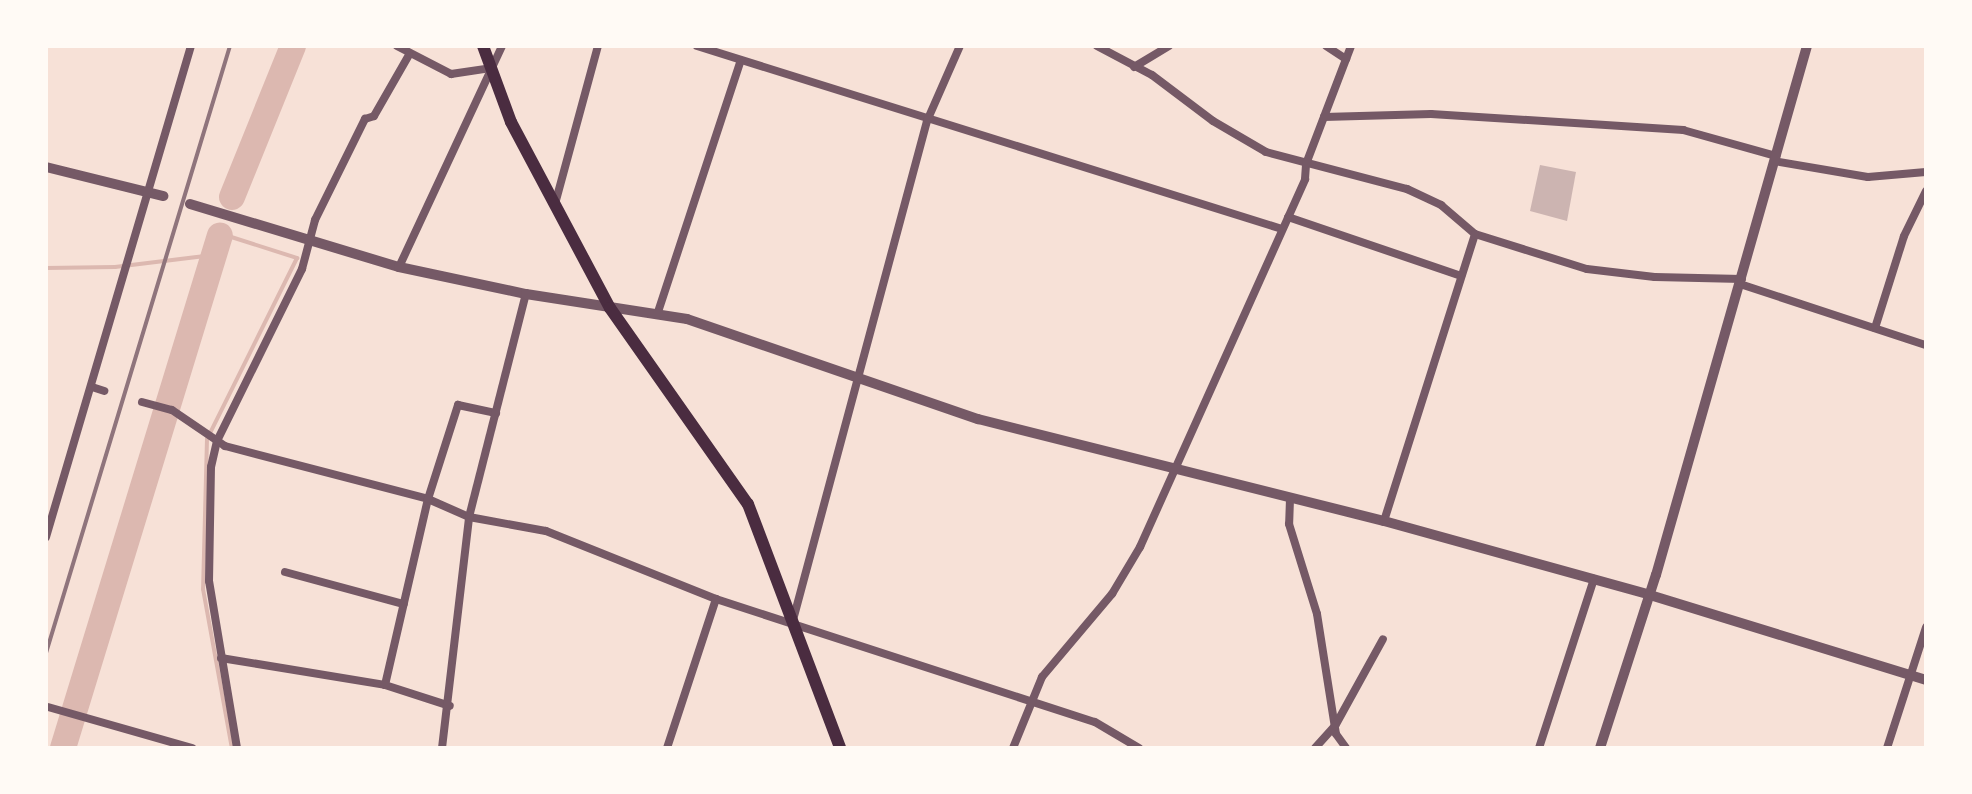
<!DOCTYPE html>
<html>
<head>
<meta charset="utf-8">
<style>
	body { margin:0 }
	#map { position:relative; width:1972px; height:794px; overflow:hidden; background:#f7e1d7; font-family:Raleway,sans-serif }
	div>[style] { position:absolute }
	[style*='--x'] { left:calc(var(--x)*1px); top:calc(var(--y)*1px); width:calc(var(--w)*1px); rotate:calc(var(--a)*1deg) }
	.stream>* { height:4px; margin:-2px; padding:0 2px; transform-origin:2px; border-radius:2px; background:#dcb8b0 }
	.river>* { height:26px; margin:-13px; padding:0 13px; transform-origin:13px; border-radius:13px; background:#dcb8b0 }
	.building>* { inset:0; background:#ccb4b1 }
	.minor>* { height:8px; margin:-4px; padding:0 4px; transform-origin:4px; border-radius:4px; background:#755966 }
	.tertiary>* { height:10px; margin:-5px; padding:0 5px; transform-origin:5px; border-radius:5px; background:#755966 }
	.secondary>* { height:12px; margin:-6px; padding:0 6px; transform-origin:6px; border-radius:6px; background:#4a2c40 }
	.rail>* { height:4px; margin:-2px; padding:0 2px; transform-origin:2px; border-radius:2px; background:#8f747c }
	span { translate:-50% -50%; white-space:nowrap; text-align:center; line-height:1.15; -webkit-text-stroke:8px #fffaf5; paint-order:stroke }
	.frame { position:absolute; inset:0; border:48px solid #fffaf5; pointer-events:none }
</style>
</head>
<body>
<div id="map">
	<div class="stream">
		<div style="--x:46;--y:268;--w:69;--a:-0.8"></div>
		<div style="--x:115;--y:267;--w:99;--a:-7"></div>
		<div style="--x:213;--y:255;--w:23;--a:-59"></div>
		<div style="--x:225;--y:235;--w:76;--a:17.7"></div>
		<div style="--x:297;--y:258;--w:202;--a:116.4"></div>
		<div style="--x:207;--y:439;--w:150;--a:91.5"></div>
		<div style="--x:203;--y:589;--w:162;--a:79.7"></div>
	</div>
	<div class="river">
		<div style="--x:232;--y:197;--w:163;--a:-68"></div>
		<div style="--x:63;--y:748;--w:536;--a:-72.98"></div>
	</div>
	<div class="building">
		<div style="clip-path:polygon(1540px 165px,1576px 172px,1567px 221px,1530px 211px)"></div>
	</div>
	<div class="minor">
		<div style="--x:397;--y:46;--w:61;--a:27.4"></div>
		<div style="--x:451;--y:74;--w:40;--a:-8.5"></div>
		<div style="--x:697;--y:46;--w:613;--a:17.37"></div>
		<div style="--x:1097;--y:46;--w:62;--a:27.8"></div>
		<div style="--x:1152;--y:75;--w:76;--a:37"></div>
		<div style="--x:1213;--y:121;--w:61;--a:30.3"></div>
		<div style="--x:1266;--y:152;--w:146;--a:14.7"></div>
		<div style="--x:1407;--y:189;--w:38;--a:25"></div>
		<div style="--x:1441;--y:205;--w:45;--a:40.5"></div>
		<div style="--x:1475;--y:234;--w:117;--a:17.4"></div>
		<div style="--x:1587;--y:269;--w:68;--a:6.7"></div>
		<div style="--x:1655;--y:277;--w:87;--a:1.3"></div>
		<div style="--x:1326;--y:46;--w:24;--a:33"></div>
		<div style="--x:1134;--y:67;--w:41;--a:-31"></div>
		<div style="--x:1324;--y:117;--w:107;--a:-1.6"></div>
		<div style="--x:1431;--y:114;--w:253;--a:3.6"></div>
		<div style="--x:1683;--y:130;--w:97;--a:15.6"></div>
		<div style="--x:1774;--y:161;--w:95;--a:9.7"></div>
		<div style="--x:1868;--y:177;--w:58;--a:-4.9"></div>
		<div style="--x:555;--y:204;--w:164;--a:-74.8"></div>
		<div style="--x:1288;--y:217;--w:183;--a:18.8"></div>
		<div style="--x:399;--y:267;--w:244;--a:-65"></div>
		<div style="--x:1740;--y:284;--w:196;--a:18.2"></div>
		<div style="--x:657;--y:315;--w:268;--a:-71.8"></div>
		<div style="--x:1875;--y:328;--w:96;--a:-72.5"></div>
		<div style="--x:1904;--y:236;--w:50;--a:-63.9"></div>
		<div style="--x:92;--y:387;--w:13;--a:18"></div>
		<div style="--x:142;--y:402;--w:31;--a:15"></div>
		<div style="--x:172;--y:410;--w:64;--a:34.2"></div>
		<div style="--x:225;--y:446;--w:210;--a:14.6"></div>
		<div style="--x:428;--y:499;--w:45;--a:23.7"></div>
		<div style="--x:469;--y:517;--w:78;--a:10.3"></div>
		<div style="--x:546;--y:531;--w:183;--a:21.8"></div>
		<div style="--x:716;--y:599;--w:398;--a:18"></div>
		<div style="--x:1095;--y:722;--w:51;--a:30.6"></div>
		<div style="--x:1290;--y:499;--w:25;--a:92"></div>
		<div style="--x:1289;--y:524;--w:94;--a:72.7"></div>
		<div style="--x:1317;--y:614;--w:121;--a:81"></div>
		<div style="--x:1336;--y:734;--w:17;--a:54"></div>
		<div style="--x:1384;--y:521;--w:301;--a:-72.4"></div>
		<div style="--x:46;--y:537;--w:512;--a:-73.55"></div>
		<div style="--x:285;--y:572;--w:123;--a:15.1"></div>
		<div style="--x:793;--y:620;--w:517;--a:-74.97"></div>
		<div style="--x:927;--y:121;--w:82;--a:-66.3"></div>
		<div style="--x:221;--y:658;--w:166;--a:9.3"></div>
		<div style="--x:385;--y:685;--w:68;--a:17.9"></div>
		<div style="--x:385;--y:685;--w:191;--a:-77"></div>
		<div style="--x:428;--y:499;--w:99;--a:-72.3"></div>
		<div style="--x:458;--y:405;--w:39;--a:12"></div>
		<div style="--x:48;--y:707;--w:150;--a:15.9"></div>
		<div style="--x:237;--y:748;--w:169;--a:-99.5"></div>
		<div style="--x:209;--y:581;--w:114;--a:-89"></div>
		<div style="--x:211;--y:467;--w:27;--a:-77"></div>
		<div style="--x:217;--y:441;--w:192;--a:-63.7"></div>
		<div style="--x:302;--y:269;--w:51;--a:-75.1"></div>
		<div style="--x:315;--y:220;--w:113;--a:-63.7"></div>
		<div style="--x:365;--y:119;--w:9;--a:-18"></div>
		<div style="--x:374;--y:116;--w:70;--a:-60.2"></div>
		<div style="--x:442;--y:748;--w:233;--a:-83.3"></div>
		<div style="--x:469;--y:517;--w:230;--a:-75.7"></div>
		<div style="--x:667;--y:748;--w:157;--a:-71.8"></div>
		<div style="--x:1013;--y:748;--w:77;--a:-67.8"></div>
		<div style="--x:1042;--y:677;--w:109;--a:-49.9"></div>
		<div style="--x:1112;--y:594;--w:55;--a:-59.2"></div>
		<div style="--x:1140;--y:547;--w:403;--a:-65.8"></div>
		<div style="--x:1305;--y:179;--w:15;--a:-86"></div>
		<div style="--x:1306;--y:164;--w:126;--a:-69.1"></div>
		<div style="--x:1315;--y:748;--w:30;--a:-48"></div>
		<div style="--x:1335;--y:726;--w:99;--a:-61.1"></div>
		<div style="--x:1539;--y:748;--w:178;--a:-72"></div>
		<div style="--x:1887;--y:748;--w:127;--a:-72.1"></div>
	</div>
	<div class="tertiary">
		<div style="--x:46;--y:167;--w:121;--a:13.9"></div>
		<div style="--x:190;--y:204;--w:218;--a:16.8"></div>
		<div style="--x:399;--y:267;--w:130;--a:12"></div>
		<div style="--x:526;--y:294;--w:163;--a:8.8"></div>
		<div style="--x:687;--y:319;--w:308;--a:19"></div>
		<div style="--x:978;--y:419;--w:419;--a:14.1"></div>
		<div style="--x:1384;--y:521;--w:276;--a:15.5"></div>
		<div style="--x:1650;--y:595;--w:289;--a:17.1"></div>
		<div style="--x:1600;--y:748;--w:182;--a:-72.1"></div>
		<div style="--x:1656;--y:575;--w:550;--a:-74.07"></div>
	</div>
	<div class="secondary">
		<div style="--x:483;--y:46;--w:81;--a:69.8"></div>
		<div style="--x:511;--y:122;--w:211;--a:62"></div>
		<div style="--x:610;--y:308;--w:240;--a:54.9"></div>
		<div style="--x:748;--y:504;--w:261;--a:69.3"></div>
	</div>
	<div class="rail">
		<div style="--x:46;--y:653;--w:634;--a:-73.14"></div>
	</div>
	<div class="frame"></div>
</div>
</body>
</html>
